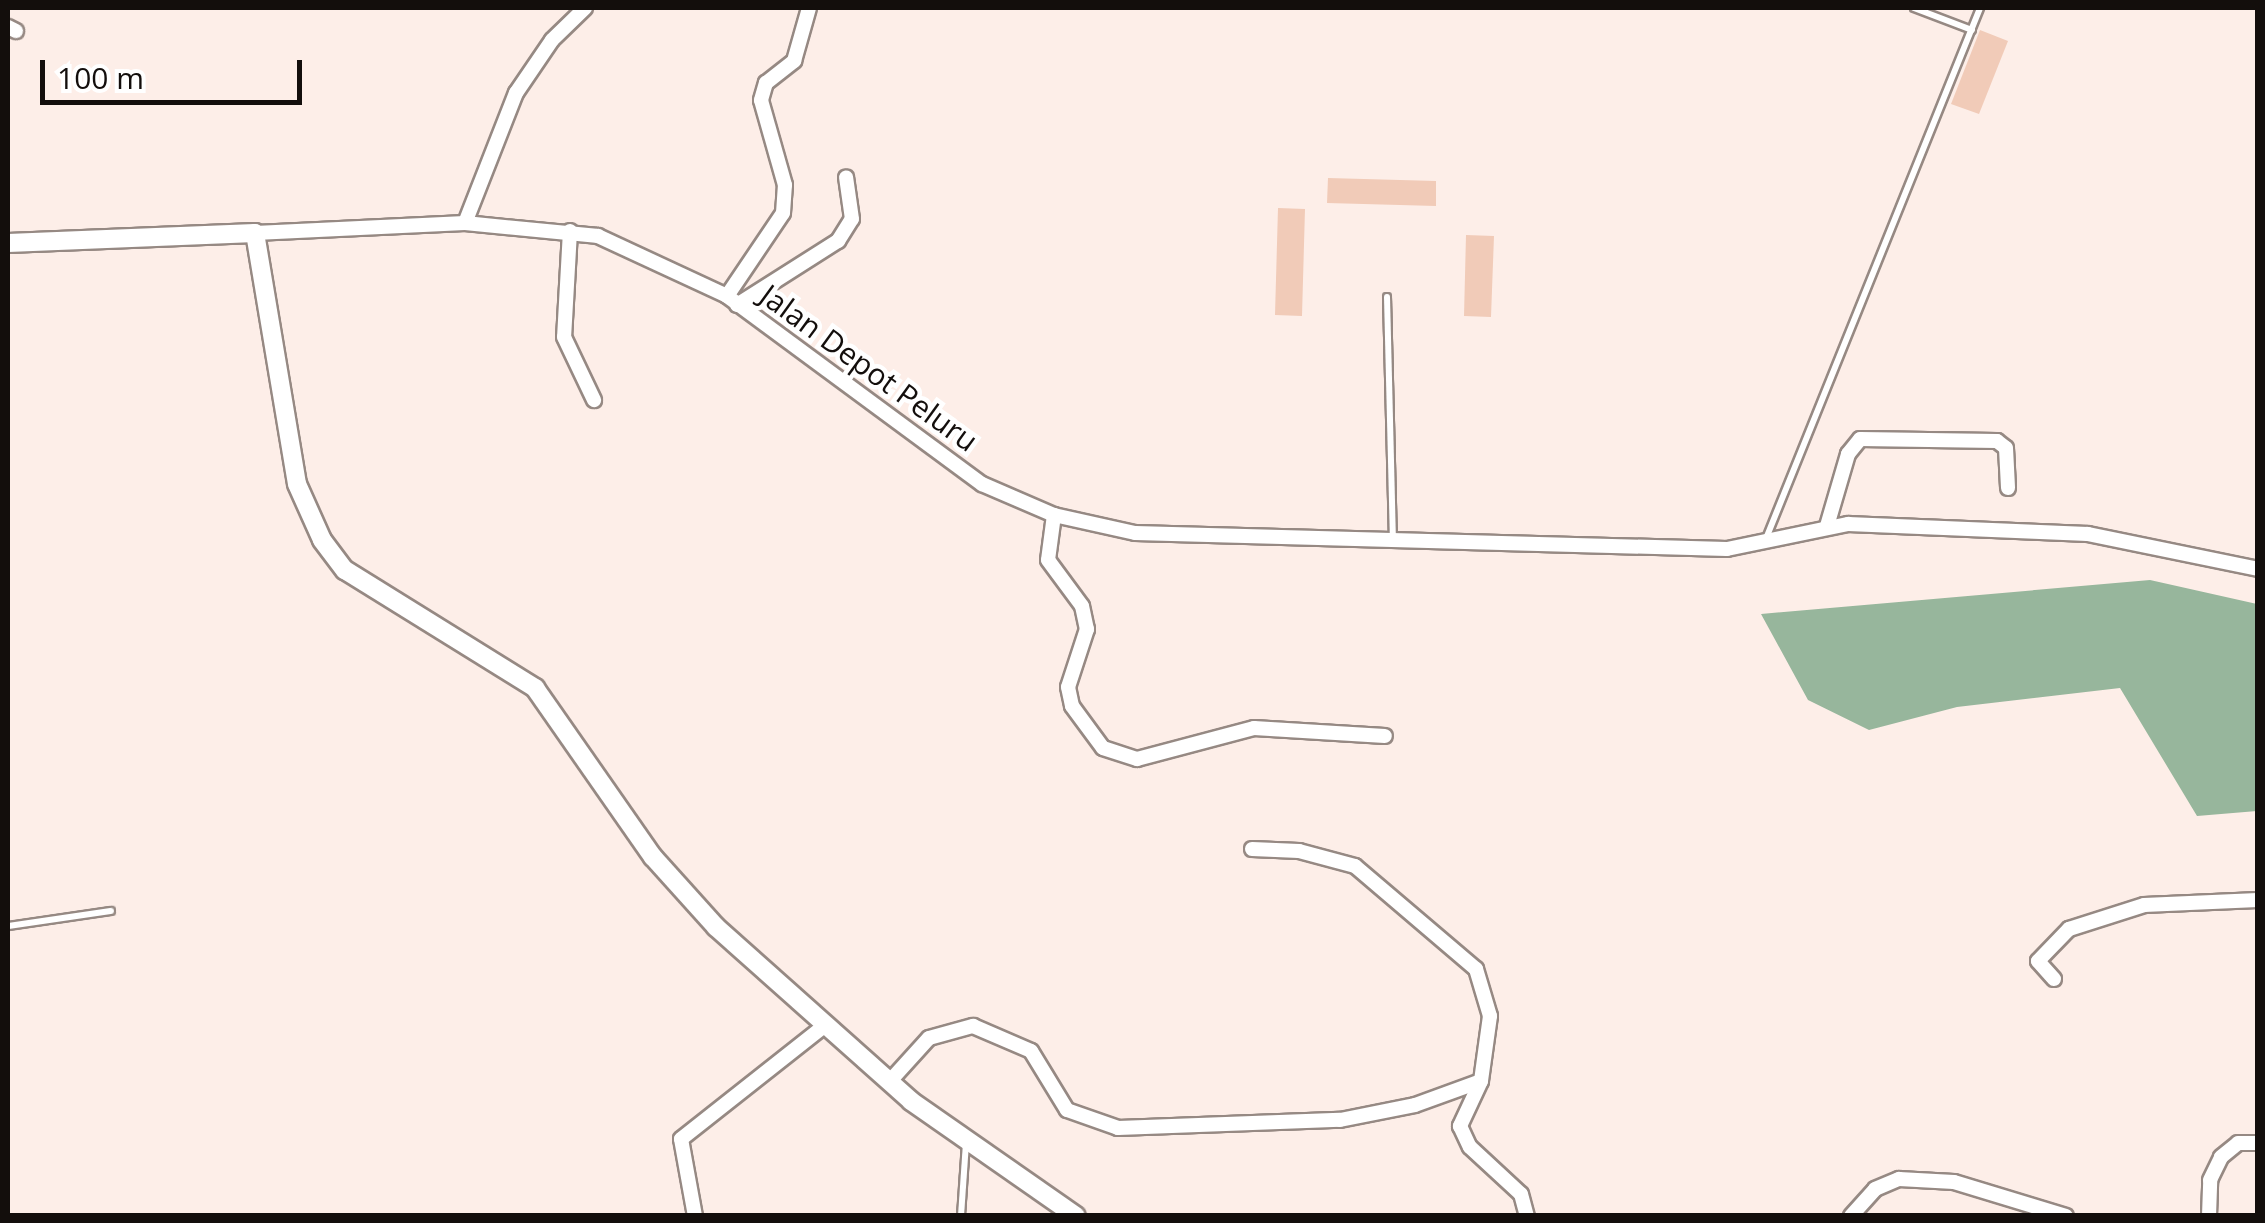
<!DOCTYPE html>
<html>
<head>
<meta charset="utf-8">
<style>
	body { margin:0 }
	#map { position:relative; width:2265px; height:1223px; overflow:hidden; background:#fdeee8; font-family:"Open Sans",sans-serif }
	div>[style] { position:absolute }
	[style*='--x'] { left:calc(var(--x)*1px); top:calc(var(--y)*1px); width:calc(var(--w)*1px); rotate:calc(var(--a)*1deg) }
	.forest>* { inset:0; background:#97b69c }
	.building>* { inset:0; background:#f1cbb8 }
	.roads { filter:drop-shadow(2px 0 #968983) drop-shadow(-2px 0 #968983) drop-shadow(0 2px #968983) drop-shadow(0 -2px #968983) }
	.service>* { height:6px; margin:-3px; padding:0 3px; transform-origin:3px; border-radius:3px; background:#fff }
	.minor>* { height:14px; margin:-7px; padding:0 7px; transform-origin:7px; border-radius:7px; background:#fff }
	.tertiary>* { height:18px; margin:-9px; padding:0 9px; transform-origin:9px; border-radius:9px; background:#fff }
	span { translate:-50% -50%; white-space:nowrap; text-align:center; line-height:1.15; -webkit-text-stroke:9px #fff; paint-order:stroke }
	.street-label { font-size:30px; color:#130e0c }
	.frame { position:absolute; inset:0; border:10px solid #130e0c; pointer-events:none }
	.scale { position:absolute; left:40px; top:60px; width:262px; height:45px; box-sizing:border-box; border:5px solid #130e0c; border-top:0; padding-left:12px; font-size:30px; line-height:35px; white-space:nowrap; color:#130e0c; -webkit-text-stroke:8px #fff; paint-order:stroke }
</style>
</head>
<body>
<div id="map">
	<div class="forest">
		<div style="clip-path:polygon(2150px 580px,2257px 604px,2257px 811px,2197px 816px,2120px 688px,1957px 707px,1869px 730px,1808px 700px,1761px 614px)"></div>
	</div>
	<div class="building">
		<div style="clip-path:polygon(1980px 30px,2008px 41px,1979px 114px,1951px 104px)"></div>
		<div style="clip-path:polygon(1328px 178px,1436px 181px,1436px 206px,1327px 203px)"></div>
		<div style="clip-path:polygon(1278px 208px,1305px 209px,1302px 316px,1275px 315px)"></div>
		<div style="clip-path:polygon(1466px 235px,1494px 236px,1491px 317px,1464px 316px)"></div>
	</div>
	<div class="roads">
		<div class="service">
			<div style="--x:1914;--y:8;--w:62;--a:20.8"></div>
			<div style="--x:1387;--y:297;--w:244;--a:88.6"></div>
			<div style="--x:1765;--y:541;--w:575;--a:-68.03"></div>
			<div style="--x:8;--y:926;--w:104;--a:-8.3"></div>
			<div style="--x:961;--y:1216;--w:74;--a:-86.1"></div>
		</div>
		<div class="minor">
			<div style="--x:8;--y:27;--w:9;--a:27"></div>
			<div style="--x:465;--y:223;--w:140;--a:-68.6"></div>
			<div style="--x:516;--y:93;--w:64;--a:-55.8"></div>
			<div style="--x:552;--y:40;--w:46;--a:-44.1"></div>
			<div style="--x:570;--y:231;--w:106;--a:93.2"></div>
			<div style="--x:564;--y:337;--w:70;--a:64.5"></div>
			<div style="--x:255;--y:233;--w:210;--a:-2.7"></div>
			<div style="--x:465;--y:223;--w:134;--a:5.6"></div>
			<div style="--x:598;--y:236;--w:142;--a:24.9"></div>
			<div style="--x:727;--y:296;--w:317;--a:36.4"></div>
			<div style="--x:982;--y:484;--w:78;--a:23.3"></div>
			<div style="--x:1054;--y:515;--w:83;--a:12.5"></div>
			<div style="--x:1135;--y:533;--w:592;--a:1.55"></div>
			<div style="--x:1727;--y:549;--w:124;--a:-11.7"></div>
			<div style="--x:1848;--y:524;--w:240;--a:2.4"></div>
			<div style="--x:2088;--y:534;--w:174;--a:11.6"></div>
			<div style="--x:727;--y:296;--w:100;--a:-56"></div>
			<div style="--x:783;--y:213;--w:28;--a:-86"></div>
			<div style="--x:785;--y:185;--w:88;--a:-105.8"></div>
			<div style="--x:761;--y:100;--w:18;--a:-74"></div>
			<div style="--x:766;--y:83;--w:36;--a:-38"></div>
			<div style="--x:794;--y:61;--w:55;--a:-74.2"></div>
			<div style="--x:737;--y:305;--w:120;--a:-32.4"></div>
			<div style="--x:838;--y:241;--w:26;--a:-58"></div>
			<div style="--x:852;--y:219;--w:42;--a:-98.1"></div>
			<div style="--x:1054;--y:515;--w:45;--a:97.6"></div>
			<div style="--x:1048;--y:560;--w:57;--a:53.5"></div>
			<div style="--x:1082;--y:606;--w:24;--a:78"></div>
			<div style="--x:1087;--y:629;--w:61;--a:108.1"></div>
			<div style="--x:1068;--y:687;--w:19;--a:78"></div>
			<div style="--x:1072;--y:706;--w:52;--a:53.6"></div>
			<div style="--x:1103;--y:748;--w:36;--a:18"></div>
			<div style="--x:1137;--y:759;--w:121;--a:-14.8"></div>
			<div style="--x:1254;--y:728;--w:131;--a:3.5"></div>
			<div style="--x:1827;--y:526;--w:75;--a:-73.7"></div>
			<div style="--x:1848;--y:454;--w:19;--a:-51"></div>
			<div style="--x:1860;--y:439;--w:137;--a:0.8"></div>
			<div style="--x:1997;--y:441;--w:11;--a:38"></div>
			<div style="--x:2006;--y:448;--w:40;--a:87.1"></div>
			<div style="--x:1252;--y:849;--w:47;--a:2.4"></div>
			<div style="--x:1299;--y:851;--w:58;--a:15"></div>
			<div style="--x:1355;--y:866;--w:159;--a:40.4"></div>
			<div style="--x:1476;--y:969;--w:49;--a:73.4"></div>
			<div style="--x:1490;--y:1016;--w:66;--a:97.9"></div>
			<div style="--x:1481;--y:1081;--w:50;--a:115"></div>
			<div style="--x:1460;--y:1126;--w:23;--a:65"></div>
			<div style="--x:1470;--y:1147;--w:69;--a:42.7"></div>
			<div style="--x:1521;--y:1194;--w:23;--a:75"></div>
			<div style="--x:2054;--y:979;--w:24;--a:-132"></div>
			<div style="--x:2038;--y:961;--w:45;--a:-45.9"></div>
			<div style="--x:2069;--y:929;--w:79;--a:-17.7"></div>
			<div style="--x:2144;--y:905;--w:114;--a:-2.5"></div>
			<div style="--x:890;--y:1081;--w:58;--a:-47.8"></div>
			<div style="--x:929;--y:1038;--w:46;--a:-15.3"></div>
			<div style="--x:973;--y:1026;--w:63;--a:23.3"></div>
			<div style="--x:1031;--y:1051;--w:69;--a:58.6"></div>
			<div style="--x:1067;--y:1110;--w:54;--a:19.4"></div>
			<div style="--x:1118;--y:1128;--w:222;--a:-2.1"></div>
			<div style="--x:1340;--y:1120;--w:76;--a:-11.3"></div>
			<div style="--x:1415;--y:1105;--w:70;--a:-20"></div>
			<div style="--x:695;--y:1216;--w:78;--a:-100.3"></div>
			<div style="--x:681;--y:1139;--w:182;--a:-38.3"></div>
			<div style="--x:1851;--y:1216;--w:36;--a:-48"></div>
			<div style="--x:1875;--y:1189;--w:26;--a:-23"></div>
			<div style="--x:1899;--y:1179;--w:55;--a:3.1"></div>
			<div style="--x:1954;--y:1182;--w:117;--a:16.9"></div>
			<div style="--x:2209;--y:1216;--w:36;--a:-88"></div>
			<div style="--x:2210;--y:1180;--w:25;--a:-64"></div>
			<div style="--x:2221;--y:1157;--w:22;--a:-39"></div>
			<div style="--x:2238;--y:1143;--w:20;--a:0"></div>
		</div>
		<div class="tertiary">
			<div style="--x:8;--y:243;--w:247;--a:-2.3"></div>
			<div style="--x:255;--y:233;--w:254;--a:80.5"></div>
			<div style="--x:297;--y:484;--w:61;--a:65.9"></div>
			<div style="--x:322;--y:540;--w:38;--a:53"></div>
			<div style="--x:345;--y:570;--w:224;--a:31.8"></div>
			<div style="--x:535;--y:688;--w:206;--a:55.1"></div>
			<div style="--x:653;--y:857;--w:94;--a:48"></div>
			<div style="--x:716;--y:927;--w:261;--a:41.7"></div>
			<div style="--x:911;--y:1101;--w:201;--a:34.9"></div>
		</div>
	</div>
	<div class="street-label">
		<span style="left:869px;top:368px;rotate:36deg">Jalan Depot Peluru</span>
	</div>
	<div class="frame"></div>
	<div class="scale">100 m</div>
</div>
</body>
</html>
